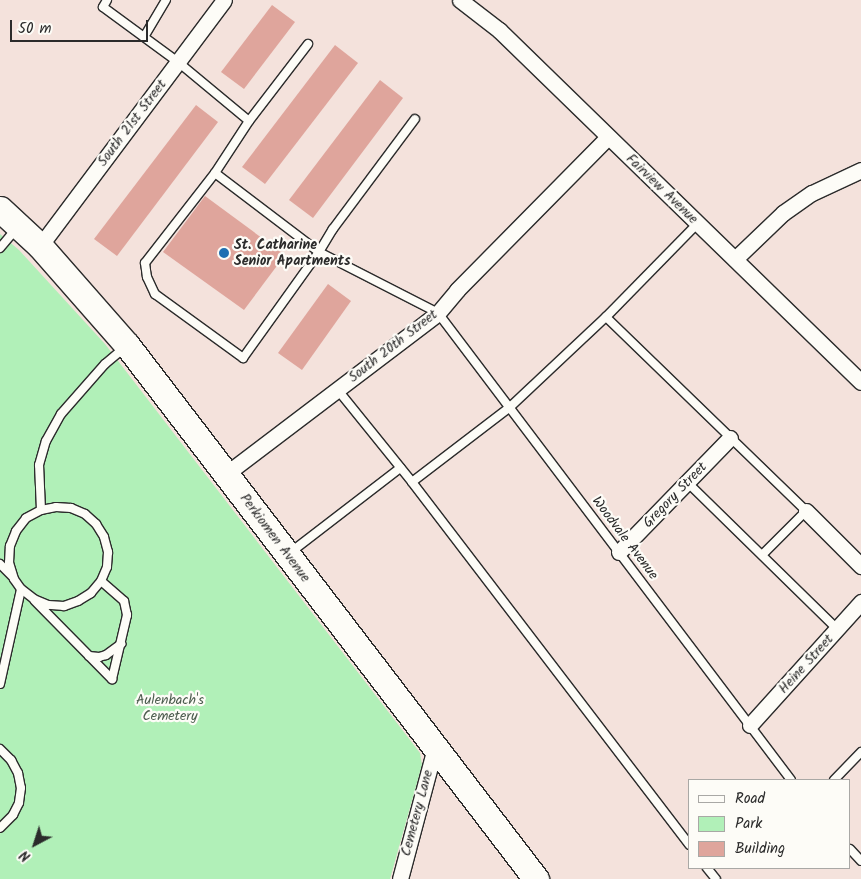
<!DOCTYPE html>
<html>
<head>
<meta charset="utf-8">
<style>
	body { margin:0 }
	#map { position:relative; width:861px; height:879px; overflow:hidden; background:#f4e2dc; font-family:Kalam,sans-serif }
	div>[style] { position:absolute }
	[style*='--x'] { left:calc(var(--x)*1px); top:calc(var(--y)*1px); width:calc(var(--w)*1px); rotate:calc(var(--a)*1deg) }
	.green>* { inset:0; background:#b1f0b8 }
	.building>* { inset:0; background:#dfa59c }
	.roads { filter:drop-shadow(1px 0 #2b2b2b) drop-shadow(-1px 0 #2b2b2b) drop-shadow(0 1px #2b2b2b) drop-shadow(0 -1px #2b2b2b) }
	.lane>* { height:8px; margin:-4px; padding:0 4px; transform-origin:4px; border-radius:4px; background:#fdfcf7 }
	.street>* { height:15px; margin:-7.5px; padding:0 7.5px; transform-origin:7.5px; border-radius:7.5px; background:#fdfcf7 }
	.primary>* { height:25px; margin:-12.5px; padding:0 12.5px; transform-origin:12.5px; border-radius:12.5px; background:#fdfcf7 }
	.dots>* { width:14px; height:14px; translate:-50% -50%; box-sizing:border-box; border:2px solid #fdfcf7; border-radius:50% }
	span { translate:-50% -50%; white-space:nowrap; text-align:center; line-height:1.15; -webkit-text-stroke:4.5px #fdfcf7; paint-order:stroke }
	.street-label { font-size:14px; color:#2b2b2b }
	.poi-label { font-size:14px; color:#2b2b2b; font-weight:700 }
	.left { translate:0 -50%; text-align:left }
	.park-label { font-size:14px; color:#4c5c4e }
	.legend { position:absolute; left:688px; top:779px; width:162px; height:90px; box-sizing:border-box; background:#fdfcf7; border:1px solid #a9a8a5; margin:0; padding:6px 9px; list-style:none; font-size:15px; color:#2b2b2b }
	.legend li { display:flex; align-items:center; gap:10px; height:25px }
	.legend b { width:25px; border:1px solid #a9a8a5 }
	.north { position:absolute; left:10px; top:819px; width:50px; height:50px; -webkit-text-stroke:4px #fdfcf7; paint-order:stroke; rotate:220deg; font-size:14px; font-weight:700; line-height:20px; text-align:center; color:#2b2b2b }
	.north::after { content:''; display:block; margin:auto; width:18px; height:22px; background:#2b2b2b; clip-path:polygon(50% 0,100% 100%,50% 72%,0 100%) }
	.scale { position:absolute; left:10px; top:20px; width:138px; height:22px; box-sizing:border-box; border:2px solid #2b2b2b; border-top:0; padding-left:6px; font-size:15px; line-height:18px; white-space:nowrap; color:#2b2b2b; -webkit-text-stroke:4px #fdfcf7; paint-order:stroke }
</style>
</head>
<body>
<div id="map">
	<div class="green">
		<div style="clip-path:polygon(0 234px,19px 250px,105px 344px,420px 753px,422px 765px,390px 879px,0 879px)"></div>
	</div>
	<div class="building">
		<div style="clip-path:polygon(272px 5px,295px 22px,244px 89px,221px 72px)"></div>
		<div style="clip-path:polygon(335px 45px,358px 63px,265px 184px,242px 167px)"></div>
		<div style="clip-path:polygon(380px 80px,403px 98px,313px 218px,289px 200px)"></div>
		<div style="clip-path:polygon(196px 105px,218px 122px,117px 256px,94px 239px)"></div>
		<div style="clip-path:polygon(205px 196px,285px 255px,244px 310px,163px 252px)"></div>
		<div style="clip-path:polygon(328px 284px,351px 301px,302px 370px,278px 353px)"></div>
	</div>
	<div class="roads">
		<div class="lane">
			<div style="--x:107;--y:0;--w:8;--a:120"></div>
			<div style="--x:103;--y:7;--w:93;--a:36.3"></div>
			<div style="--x:178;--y:62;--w:92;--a:39.7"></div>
			<div style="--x:249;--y:121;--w:62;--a:123.2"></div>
			<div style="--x:215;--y:173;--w:131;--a:37.2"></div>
			<div style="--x:319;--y:252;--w:134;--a:27.1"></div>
			<div style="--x:438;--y:313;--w:585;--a:52.91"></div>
			<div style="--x:144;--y:37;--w:43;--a:-59.3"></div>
			<div style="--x:249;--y:121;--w:97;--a:-52.5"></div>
			<div style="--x:215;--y:173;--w:114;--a:127.9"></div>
			<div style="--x:145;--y:263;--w:14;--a:82"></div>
			<div style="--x:147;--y:277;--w:19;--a:65"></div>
			<div style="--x:155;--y:294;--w:109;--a:36"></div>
			<div style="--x:243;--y:358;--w:130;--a:-54.4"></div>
			<div style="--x:319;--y:252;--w:27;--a:-59"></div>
			<div style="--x:333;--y:229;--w:137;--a:-53.3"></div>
			<div style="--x:0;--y:248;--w:25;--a:-50"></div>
			<div style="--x:606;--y:317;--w:279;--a:44.1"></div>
			<div style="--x:806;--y:511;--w:62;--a:135"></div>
			<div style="--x:337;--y:389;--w:119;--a:51.1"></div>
			<div style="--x:412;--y:482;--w:457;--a:52.6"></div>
			<div style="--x:412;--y:482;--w:123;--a:-37.4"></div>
			<div style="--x:510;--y:407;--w:132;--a:-43.2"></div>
			<div style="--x:606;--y:317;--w:130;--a:-45.6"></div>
			<div style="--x:687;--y:482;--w:210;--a:44.4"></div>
			<div style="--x:41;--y:510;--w:45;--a:-92.5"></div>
			<div style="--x:39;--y:465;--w:25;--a:-74"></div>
			<div style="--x:46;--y:441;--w:31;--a:-61"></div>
			<div style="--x:61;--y:414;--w:67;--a:-48.7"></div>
			<div style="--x:105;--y:364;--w:25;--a:-40"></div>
			<div style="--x:291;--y:552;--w:138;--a:-37.6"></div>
			<div style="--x:0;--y:564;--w:18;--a:45"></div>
			<div style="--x:35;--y:601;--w:110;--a:45.4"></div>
			<div style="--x:112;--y:679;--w:66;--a:-76.8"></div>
			<div style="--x:127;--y:615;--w:14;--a:-102"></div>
			<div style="--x:124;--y:601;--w:30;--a:-139"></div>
			<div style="--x:89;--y:656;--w:10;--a:6"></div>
			<div style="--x:99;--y:657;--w:7;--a:-16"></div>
			<div style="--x:106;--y:655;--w:19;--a:-36"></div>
			<div style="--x:0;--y:684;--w:97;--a:-77.5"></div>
			<div style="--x:21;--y:589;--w:12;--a:-125"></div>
			<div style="--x:14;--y:579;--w:17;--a:-107"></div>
			<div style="--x:9;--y:563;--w:17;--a:-87"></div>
			<div style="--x:10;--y:546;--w:16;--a:-68"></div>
			<div style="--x:16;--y:531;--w:16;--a:-52"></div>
			<div style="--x:26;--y:518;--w:17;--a:-28"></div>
			<div style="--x:41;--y:510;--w:15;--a:-11"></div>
			<div style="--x:56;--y:507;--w:15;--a:4"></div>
			<div style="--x:71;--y:508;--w:15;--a:23"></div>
			<div style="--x:85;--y:514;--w:15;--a:42"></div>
			<div style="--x:96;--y:524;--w:15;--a:58"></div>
			<div style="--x:104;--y:537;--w:16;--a:75"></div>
			<div style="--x:108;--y:552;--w:15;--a:94"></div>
			<div style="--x:107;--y:567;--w:15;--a:113"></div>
			<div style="--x:101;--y:581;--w:16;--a:130"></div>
			<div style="--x:91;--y:593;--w:15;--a:148"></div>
			<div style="--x:78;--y:601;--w:15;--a:160"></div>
			<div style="--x:64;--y:606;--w:16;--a:-176"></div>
			<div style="--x:48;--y:605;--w:15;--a:-157"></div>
			<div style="--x:34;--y:599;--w:16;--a:-142"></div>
			<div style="--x:0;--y:749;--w:16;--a:45"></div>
			<div style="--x:11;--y:760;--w:15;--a:62"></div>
			<div style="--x:18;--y:773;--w:15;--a:79"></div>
			<div style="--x:21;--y:788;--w:15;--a:98"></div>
			<div style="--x:19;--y:803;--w:13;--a:117"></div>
			<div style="--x:13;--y:815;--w:18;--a:135"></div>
			<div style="--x:834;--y:780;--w:39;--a:-46"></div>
			<div style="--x:850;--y:849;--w:16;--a:47"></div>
			<div style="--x:707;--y:868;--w:14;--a:51"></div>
		</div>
		<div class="street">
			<div style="--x:460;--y:0;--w:49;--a:37.6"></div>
			<div style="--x:499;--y:30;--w:505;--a:44.2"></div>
			<div style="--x:40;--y:246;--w:307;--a:-53.2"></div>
			<div style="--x:735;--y:259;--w:66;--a:-43.8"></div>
			<div style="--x:783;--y:213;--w:35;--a:-35"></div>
			<div style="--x:812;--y:193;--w:54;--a:-25.1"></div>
			<div style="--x:226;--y:474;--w:266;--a:-37.2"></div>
			<div style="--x:438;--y:313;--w:30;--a:-50"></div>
			<div style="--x:457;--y:290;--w:215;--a:-45.4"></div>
			<div style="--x:806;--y:511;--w:78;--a:45"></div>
			<div style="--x:619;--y:552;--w:159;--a:-45.8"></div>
			<div style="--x:750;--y:725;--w:166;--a:-47.9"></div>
			<div style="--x:400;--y:879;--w:137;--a:-75.1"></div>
		</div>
		<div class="primary">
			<div style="--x:0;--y:209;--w:54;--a:42.8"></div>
			<div style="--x:40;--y:246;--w:132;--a:48.7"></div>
			<div style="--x:127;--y:345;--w:673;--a:52.55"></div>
		</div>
	</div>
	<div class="dots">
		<div style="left:224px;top:253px;background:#1f6fb2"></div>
	</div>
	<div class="street-label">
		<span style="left:132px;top:123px;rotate:-53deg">South 21st Street</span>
		<span style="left:662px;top:189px;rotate:44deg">Fairview Avenue</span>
		<span style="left:393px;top:346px;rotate:-38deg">South 20th Street</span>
		<span style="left:675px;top:495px;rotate:-46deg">Gregory Street</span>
		<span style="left:275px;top:538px;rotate:53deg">Perkiomen Avenue</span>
		<span style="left:625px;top:538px;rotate:53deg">Woodvale Avenue</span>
		<span style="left:806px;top:664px;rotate:-48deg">Heine Street</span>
		<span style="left:417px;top:813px;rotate:-75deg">Cemetery Lane</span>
	</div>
	<div class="poi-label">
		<span class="left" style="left:234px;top:253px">St. Catharine<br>Senior Apartments</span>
	</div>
	<div class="park-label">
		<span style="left:170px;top:708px">Aulenbach's<br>Cemetery</span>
	</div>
	<ul class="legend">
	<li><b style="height:6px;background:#fdfcf7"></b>Road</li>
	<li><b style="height:14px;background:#b1f0b8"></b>Park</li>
	<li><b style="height:14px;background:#dfa59c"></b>Building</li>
	</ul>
	<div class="north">N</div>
	<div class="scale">50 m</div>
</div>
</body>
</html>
